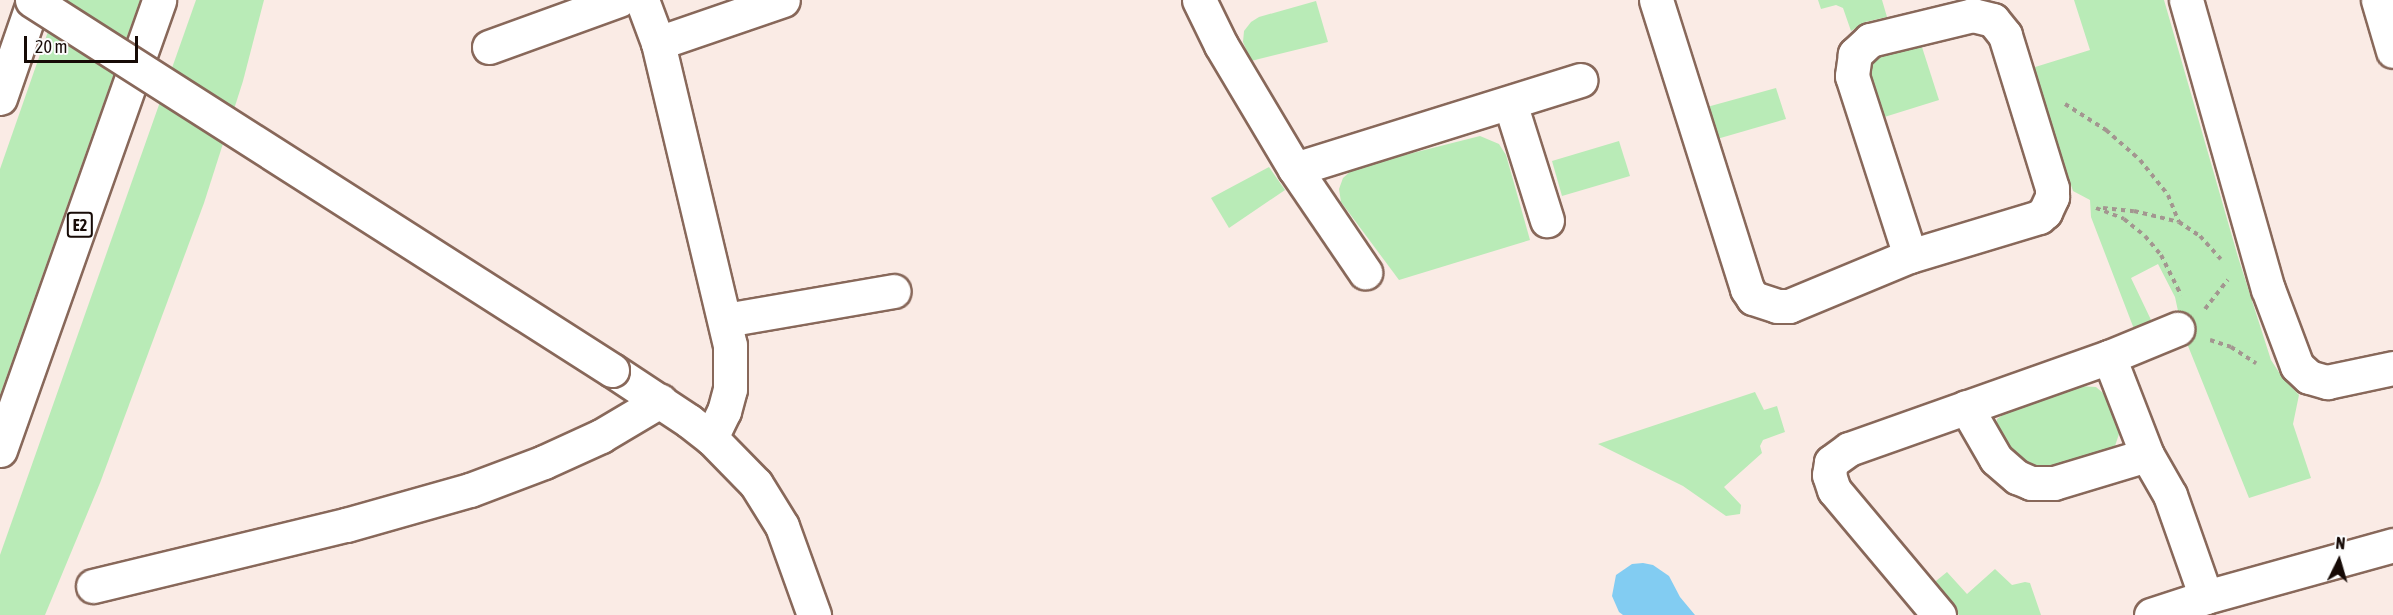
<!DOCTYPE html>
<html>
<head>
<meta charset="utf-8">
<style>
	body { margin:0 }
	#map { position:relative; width:2393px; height:615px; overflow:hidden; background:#faebe5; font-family:"Asap Condensed",sans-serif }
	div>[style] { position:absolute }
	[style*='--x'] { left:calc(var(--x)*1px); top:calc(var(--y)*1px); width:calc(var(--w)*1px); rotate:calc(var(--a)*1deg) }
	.green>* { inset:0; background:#b9ebb7 }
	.water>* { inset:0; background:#82ccf2 }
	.path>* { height:4px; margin-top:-2px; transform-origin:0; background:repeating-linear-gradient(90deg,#a39690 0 4.5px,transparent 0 9px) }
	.roads { filter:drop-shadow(2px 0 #88685a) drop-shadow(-2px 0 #88685a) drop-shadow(0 2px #88685a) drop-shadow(0 -2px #88685a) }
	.minor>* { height:33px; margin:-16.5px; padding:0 16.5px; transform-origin:16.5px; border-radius:16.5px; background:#fff }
	.highway>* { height:33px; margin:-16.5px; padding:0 16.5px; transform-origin:16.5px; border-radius:16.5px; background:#fff }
	.bridges { filter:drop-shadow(2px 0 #88685a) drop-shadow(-2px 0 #88685a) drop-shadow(0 2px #88685a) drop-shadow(0 -2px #88685a) }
	.minor-bridge>* { height:33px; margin:-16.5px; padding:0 16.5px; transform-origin:16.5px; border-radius:16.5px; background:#fff }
	span { translate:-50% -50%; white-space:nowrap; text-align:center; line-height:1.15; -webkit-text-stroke:4.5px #fcfcfc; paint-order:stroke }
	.shield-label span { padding:2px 4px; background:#fcfcfc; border:2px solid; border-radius:4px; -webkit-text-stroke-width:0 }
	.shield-label { font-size:16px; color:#160a06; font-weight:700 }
	.north { position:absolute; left:2309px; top:531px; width:60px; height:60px; -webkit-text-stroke:4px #fcfcfc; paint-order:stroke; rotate:5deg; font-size:16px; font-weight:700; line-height:24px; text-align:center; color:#160a06 }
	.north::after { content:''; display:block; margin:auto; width:21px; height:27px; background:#160a06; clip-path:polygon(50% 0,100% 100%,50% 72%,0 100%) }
	.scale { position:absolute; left:24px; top:36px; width:114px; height:27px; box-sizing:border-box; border:3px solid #160a06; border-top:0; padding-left:8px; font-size:18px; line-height:21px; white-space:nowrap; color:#160a06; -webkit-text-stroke:4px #fcfcfc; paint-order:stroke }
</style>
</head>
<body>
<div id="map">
	<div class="green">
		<div style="clip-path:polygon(59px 0,140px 0,0 395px,0 169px)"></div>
		<div style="clip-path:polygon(196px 0,264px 0,243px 81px,204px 203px,100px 483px,45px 615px,0 615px,0 555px)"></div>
		<div style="clip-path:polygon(1818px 0,1882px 0,1887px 17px,1865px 22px,1851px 31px,1843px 8px,1836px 5px,1821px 9px)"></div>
		<div style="clip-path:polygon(2074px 0,2164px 0,2238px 257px,2271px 360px,2282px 377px,2299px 395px,2293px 424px,2311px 478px,2249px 498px,2176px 316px,2178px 311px,2175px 297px,2158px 264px,2131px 278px,2152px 322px,2134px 329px,2091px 217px,2090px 200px,2073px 191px,2032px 68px,2090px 50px)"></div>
		<div style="clip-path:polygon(1316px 1px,1328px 42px,1251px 61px,1243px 42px,1244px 31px,1251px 22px,1259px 17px)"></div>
		<div style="clip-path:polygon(1921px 44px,1939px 100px,1878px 119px,1867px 80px,1869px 61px,1878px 53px)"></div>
		<div style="clip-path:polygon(1776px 88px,1786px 119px,1717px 139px,1707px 107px)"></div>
		<div style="clip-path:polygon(1480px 136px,1499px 144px,1506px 155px,1530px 240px,1399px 280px,1341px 202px,1339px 189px,1343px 178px,1352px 170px,1365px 165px)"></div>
		<div style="clip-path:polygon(1619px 141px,1630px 176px,1562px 196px,1552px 161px)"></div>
		<div style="clip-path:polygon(1269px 167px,1285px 190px,1229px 228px,1211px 198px)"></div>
		<div style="clip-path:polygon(2078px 386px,2096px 387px,2110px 399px,2120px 431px,2115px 446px,2050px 472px,2019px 466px,1995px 429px,1997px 419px,2008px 411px,2057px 391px)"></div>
		<div style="clip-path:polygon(1755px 392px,1764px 410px,1777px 406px,1785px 432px,1763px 440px,1760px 446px,1762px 453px,1724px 487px,1741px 505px,1740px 514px,1726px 516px,1683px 486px,1598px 444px)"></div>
		<div style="clip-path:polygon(1995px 569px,2012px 585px,2025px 582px,2030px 583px,2041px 615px,1959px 615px,1931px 585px,1947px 572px,1967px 594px)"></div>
	</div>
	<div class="water">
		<div style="clip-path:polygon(1643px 563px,1653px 565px,1669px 576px,1680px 597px,1695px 615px,1623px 615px,1619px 612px,1612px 596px,1616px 575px,1632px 564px)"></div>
	</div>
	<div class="path">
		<div style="--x:2065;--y:104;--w:49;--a:32.4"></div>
		<div style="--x:2106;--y:130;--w:45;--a:41.4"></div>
		<div style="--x:2140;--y:160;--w:45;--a:51.3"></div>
		<div style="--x:2168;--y:195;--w:29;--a:68"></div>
		<div style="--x:2096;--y:208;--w:30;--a:21"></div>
		<div style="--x:2124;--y:219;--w:27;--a:39"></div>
		<div style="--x:2145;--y:236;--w:25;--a:50"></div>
		<div style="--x:2161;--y:255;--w:45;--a:63.4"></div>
		<div style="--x:2103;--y:208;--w:31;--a:6"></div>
		<div style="--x:2134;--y:211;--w:46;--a:13.7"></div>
		<div style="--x:2179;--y:222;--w:25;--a:34"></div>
		<div style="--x:2200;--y:236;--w:31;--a:48"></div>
		<div style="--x:2205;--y:309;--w:37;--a:-52"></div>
		<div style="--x:2210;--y:340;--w:22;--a:18"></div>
		<div style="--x:2231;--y:347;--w:30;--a:33"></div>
	</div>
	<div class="roads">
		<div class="minor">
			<div style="--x:642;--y:0;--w:46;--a:69.6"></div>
			<div style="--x:658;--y:43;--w:310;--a:76.6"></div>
			<div style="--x:730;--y:345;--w:44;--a:90"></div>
			<div style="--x:730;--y:389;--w:23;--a:105"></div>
			<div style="--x:724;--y:411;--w:30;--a:116"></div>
			<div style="--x:1199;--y:0;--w:50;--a:63.9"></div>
			<div style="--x:1221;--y:45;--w:144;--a:59.2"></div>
			<div style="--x:1295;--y:169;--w:125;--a:55.8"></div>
			<div style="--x:1656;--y:0;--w:303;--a:72.5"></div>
			<div style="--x:1747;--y:289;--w:11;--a:56"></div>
			<div style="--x:1753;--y:298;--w:25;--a:18"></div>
			<div style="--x:1777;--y:306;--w:12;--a:0"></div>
			<div style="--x:1789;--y:306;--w:131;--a:-22.5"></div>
			<div style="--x:1910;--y:256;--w:135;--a:-16.8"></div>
			<div style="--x:2039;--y:217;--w:8;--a:-40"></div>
			<div style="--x:2045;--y:212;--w:17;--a:-65"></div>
			<div style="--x:2052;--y:197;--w:9;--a:-90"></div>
			<div style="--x:2052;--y:188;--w:160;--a:-107.1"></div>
			<div style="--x:2005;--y:35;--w:19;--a:-129"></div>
			<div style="--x:1993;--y:20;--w:21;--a:-166"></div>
			<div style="--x:1973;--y:15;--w:106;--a:166.4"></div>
			<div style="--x:1870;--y:40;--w:21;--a:137"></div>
			<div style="--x:1855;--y:54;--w:22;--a:98"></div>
			<div style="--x:1852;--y:76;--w:189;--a:72.1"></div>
			<div style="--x:2186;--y:0;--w:300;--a:74.2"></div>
			<div style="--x:2268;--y:289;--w:82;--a:69.4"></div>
			<div style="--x:2297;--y:366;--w:16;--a:43"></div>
			<div style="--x:2309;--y:377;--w:19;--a:16"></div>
			<div style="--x:2327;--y:382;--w:67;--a:-12"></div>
			<div style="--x:2378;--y:0;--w:53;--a:73.6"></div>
			<div style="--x:658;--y:43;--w:132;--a:-19"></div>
			<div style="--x:489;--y:47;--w:138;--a:-19.9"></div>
			<div style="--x:1510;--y:103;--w:123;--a:72.5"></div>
			<div style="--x:1295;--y:169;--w:299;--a:-17.3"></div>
			<div style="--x:726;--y:320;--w:170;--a:-9.8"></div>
			<div style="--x:2109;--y:357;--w:105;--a:68.8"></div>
			<div style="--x:2147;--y:455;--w:46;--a:60.1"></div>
			<div style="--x:2170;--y:495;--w:108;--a:70.6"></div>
			<div style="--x:612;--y:370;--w:92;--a:33.5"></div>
			<div style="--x:689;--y:421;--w:28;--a:38"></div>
			<div style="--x:711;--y:438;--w:64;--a:45.6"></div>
			<div style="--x:756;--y:484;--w:49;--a:58.2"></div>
			<div style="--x:782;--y:526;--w:95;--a:70.2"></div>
			<div style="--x:1966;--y:407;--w:60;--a:60"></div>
			<div style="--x:1996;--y:459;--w:28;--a:41"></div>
			<div style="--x:2017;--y:477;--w:15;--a:23"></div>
			<div style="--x:2031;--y:483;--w:23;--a:0"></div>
			<div style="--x:2054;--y:483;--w:97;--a:-16.8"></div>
			<div style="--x:93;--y:586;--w:260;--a:-13.6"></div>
			<div style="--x:346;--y:525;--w:129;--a:-15.8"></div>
			<div style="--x:470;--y:490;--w:79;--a:-20.7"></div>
			<div style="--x:544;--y:462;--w:63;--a:-24.5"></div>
			<div style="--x:601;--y:436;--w:69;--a:-30.7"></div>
			<div style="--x:1939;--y:615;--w:163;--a:-130"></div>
			<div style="--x:1834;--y:490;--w:16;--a:-108"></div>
			<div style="--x:1829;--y:475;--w:13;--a:-81"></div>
			<div style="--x:1831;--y:462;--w:22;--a:-36"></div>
			<div style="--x:1849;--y:449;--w:276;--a:-19.5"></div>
			<div style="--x:2109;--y:357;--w:74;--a:-22.4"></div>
			<div style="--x:2151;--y:615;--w:58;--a:-18.1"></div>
			<div style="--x:2206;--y:597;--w:194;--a:-15.5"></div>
		</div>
		<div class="highway">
			<div style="--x:0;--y:98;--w:104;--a:-70.9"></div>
			<div style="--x:0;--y:450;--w:477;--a:-70.5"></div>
		</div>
	</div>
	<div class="bridges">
		<div class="minor-bridge">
			<div style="--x:32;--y:0;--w:688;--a:32.54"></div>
		</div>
	</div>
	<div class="shield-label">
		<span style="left:80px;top:225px">E2</span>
	</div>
	<div class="north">N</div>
	<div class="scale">20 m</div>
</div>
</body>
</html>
